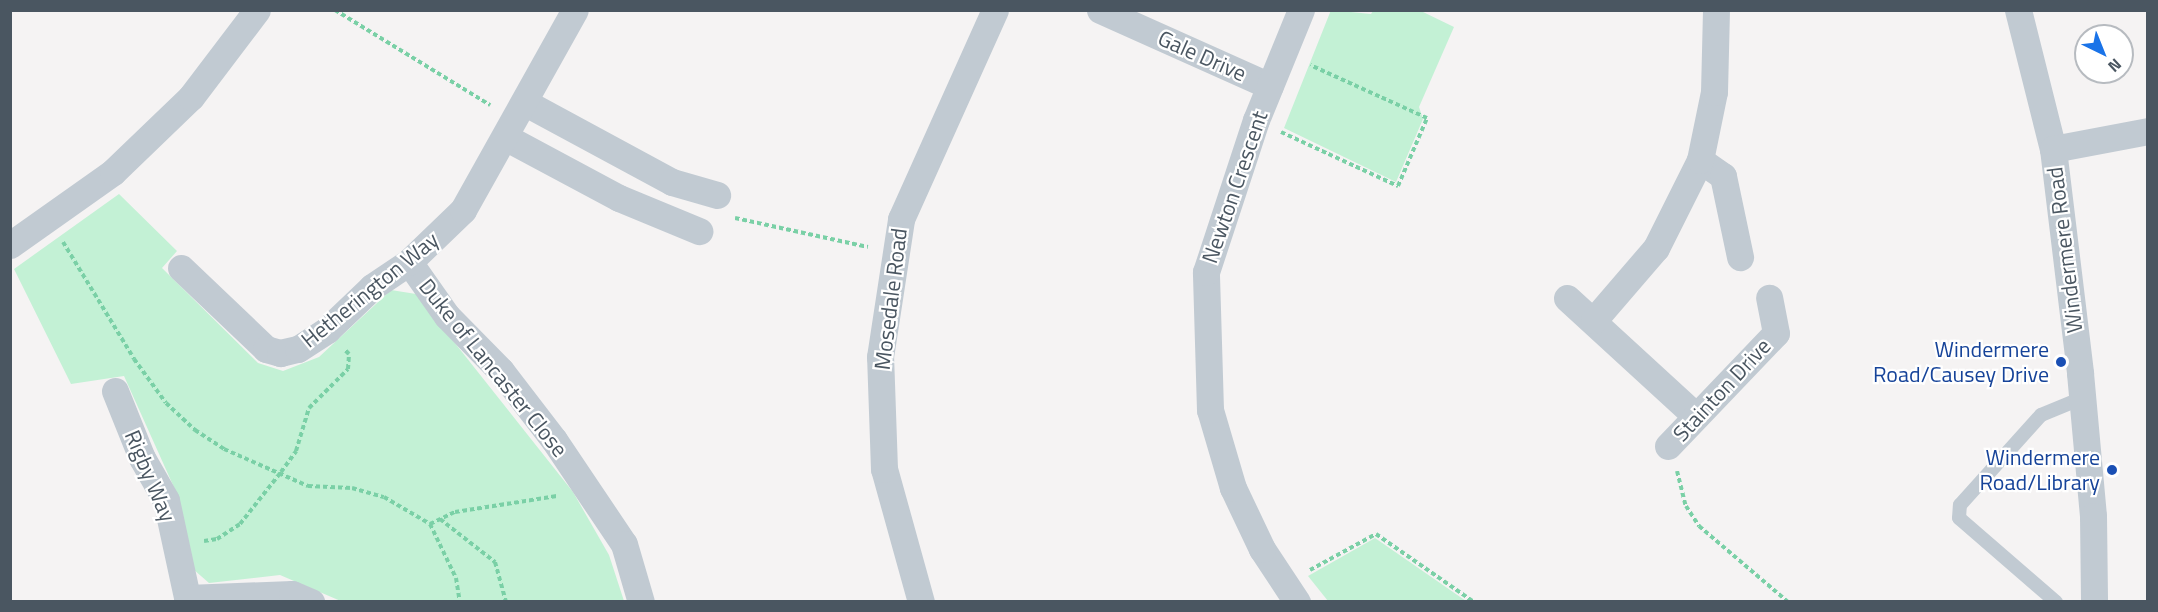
<!DOCTYPE html>
<html>
<head>
<meta charset="utf-8">
<style>
	body { margin:0 }
	#map { position:relative; width:2158px; height:612px; overflow:hidden; background:#f5f3f3; font-family:"Titillium Web",sans-serif }
	div>[style] { position:absolute }
	[style*='--x'] { left:calc(var(--x)*1px); top:calc(var(--y)*1px); width:calc(var(--w)*1px); rotate:calc(var(--a)*1deg) }
	.green>* { inset:0; background:#c3f1d5 }
	.path>* { height:4px; margin-top:-2px; transform-origin:0; background:repeating-linear-gradient(90deg,#7ad0a6 0 4.5px,transparent 0 7.5px) }
	.lane>* { height:14px; margin:-7px; padding:0 7px; transform-origin:7px; border-radius:7px; background:#c1cad2 }
	.street>* { height:27px; margin:-13.5px; padding:0 13.5px; transform-origin:13.5px; border-radius:13.5px; background:#c1cad2 }
	.dots>* { width:16px; height:16px; translate:-50% -50%; box-sizing:border-box; border:3px solid #fff; border-radius:50% }
	span { translate:-50% -50%; white-space:nowrap; text-align:center; line-height:1.15; -webkit-text-stroke:4.5px #fff; paint-order:stroke }
	.street-label { font-size:22px; color:#4a5661 }
	.transit-label { font-size:22px; color:#164399 }
	.right { translate:-100% -50%; text-align:right }
	.frame { position:absolute; inset:0; border:12px solid #4a5661; pointer-events:none }
	.north { position:absolute; left:2074px; top:24px; width:60px; height:60px; box-sizing:border-box; background:#fff; border:2px solid #b7bbc0; border-radius:50%; rotate:137deg; font-size:16px; font-weight:700; line-height:24px; text-align:center; color:#4a5661 }
	.north::after { content:''; display:block; margin:auto; width:21px; height:27px; background:#1a73e8; clip-path:polygon(50% 0,100% 100%,50% 72%,0 100%) }
</style>
</head>
<body>
<div id="map">
	<div class="green">
		<div style="clip-path:polygon(1331px 10px,1371px 14px,1373px 11px,1421px 11px,1454px 27px,1419px 107px,1423px 119px,1396px 182px,1284px 128px)"></div>
		<div style="clip-path:polygon(119px 194px,177px 251px,162px 268px,258px 363px,283px 371px,319px 357px,391px 290px,416px 294px,573px 492px,609px 555px,624px 601px,343px 602px,280px 575px,209px 583px,193px 569px,177px 494px,124px 376px,71px 384px,14px 269px)"></div>
		<div style="clip-path:polygon(1375px 538px,1466px 601px,1328px 601px,1308px 576px)"></div>
	</div>
	<div class="path">
		<div style="--x:335;--y:10;--w:182;--a:31.5"></div>
		<div style="--x:1281;--y:132;--w:129;--a:24.8"></div>
		<div style="--x:1398;--y:186;--w:74;--a:-66.9"></div>
		<div style="--x:1427;--y:118;--w:128;--a:-155.6"></div>
		<div style="--x:735;--y:218;--w:136;--a:12.3"></div>
		<div style="--x:63;--y:242;--w:137;--a:58.7"></div>
		<div style="--x:134;--y:359;--w:54;--a:54"></div>
		<div style="--x:166;--y:403;--w:40;--a:43"></div>
		<div style="--x:195;--y:430;--w:35;--a:33"></div>
		<div style="--x:224;--y:449;--w:92;--a:23.8"></div>
		<div style="--x:308;--y:486;--w:44;--a:2.6"></div>
		<div style="--x:352;--y:488;--w:33;--a:16"></div>
		<div style="--x:384;--y:497;--w:53;--a:30.4"></div>
		<div style="--x:430;--y:524;--w:60;--a:64.3"></div>
		<div style="--x:456;--y:578;--w:24;--a:81"></div>
		<div style="--x:1677;--y:471;--w:36;--a:76"></div>
		<div style="--x:1686;--y:506;--w:24;--a:57"></div>
		<div style="--x:1699;--y:526;--w:117;--a:40.5"></div>
		<div style="--x:440;--y:519;--w:70;--a:38"></div>
		<div style="--x:495;--y:562;--w:41;--a:74.6"></div>
		<div style="--x:430;--y:524;--w:28;--a:-26"></div>
		<div style="--x:455;--y:512;--w:103;--a:-8.9"></div>
		<div style="--x:204;--y:541;--w:13;--a:-9"></div>
		<div style="--x:217;--y:539;--w:27;--a:-33"></div>
		<div style="--x:240;--y:524;--w:66;--a:-51.7"></div>
		<div style="--x:281;--y:472;--w:26;--a:-54"></div>
		<div style="--x:296;--y:451;--w:45;--a:-73.2"></div>
		<div style="--x:309;--y:408;--w:55;--a:-45"></div>
		<div style="--x:348;--y:369;--w:15;--a:-86"></div>
		<div style="--x:349;--y:354;--w:6;--a:-135"></div>
		<div style="--x:1310;--y:570;--w:75;--a:-28.6"></div>
		<div style="--x:1376;--y:534;--w:119;--a:34.8"></div>
	</div>
	<div class="lane">
		<div style="--x:2056;--y:602;--w:128;--a:-139.1"></div>
		<div style="--x:1959;--y:518;--w:13;--a:-86"></div>
		<div style="--x:1960;--y:505;--w:121;--a:-48"></div>
		<div style="--x:2041;--y:415;--w:44;--a:-22.5"></div>
	</div>
	<div class="street">
		<div style="--x:1100;--y:10;--w:186;--a:24.1"></div>
		<div style="--x:2018;--y:10;--w:143;--a:75.9"></div>
		<div style="--x:2053;--y:149;--w:226;--a:83.1"></div>
		<div style="--x:2080;--y:373;--w:144;--a:84.8"></div>
		<div style="--x:2093;--y:516;--w:86;--a:89.3"></div>
		<div style="--x:524;--y:102;--w:168;--a:28.4"></div>
		<div style="--x:672;--y:182;--w:47;--a:16.1"></div>
		<div style="--x:505;--y:137;--w:129;--a:28.2"></div>
		<div style="--x:619;--y:198;--w:87;--a:22.4"></div>
		<div style="--x:2053;--y:149;--w:97;--a:-10.7"></div>
		<div style="--x:1700;--y:160;--w:28;--a:35"></div>
		<div style="--x:1723;--y:176;--w:83;--a:78.1"></div>
		<div style="--x:10;--y:245;--w:126;--a:-35.3"></div>
		<div style="--x:113;--y:172;--w:108;--a:-43.9"></div>
		<div style="--x:191;--y:97;--w:109;--a:-52.8"></div>
		<div style="--x:409;--y:262;--w:66;--a:54.9"></div>
		<div style="--x:447;--y:316;--w:77;--a:45.5"></div>
		<div style="--x:501;--y:371;--w:87;--a:52.5"></div>
		<div style="--x:554;--y:440;--w:125;--a:56.1"></div>
		<div style="--x:624;--y:544;--w:60;--a:73.7"></div>
		<div style="--x:181;--y:268;--w:117;--a:43.6"></div>
		<div style="--x:266;--y:349;--w:15;--a:16"></div>
		<div style="--x:280;--y:353;--w:18;--a:-13"></div>
		<div style="--x:298;--y:349;--w:35;--a:-33"></div>
		<div style="--x:327;--y:330;--w:62;--a:-43.7"></div>
		<div style="--x:372;--y:287;--w:45;--a:-34"></div>
		<div style="--x:409;--y:262;--w:75;--a:-43.9"></div>
		<div style="--x:463;--y:210;--w:229;--a:-60.8"></div>
		<div style="--x:1567;--y:298;--w:175;--a:42.5"></div>
		<div style="--x:1594;--y:320;--w:95;--a:-49.3"></div>
		<div style="--x:1656;--y:248;--w:98;--a:-63.4"></div>
		<div style="--x:1700;--y:160;--w:69;--a:-78.4"></div>
		<div style="--x:1714;--y:92;--w:82;--a:-88.6"></div>
		<div style="--x:115;--y:391;--w:72;--a:68.1"></div>
		<div style="--x:142;--y:458;--w:48;--a:60.3"></div>
		<div style="--x:166;--y:500;--w:104;--a:77.8"></div>
		<div style="--x:1668;--y:446;--w:156;--a:-46.3"></div>
		<div style="--x:1776;--y:333;--w:36;--a:-101"></div>
		<div style="--x:187;--y:598;--w:105;--a:-2.2"></div>
		<div style="--x:292;--y:594;--w:21;--a:23"></div>
		<div style="--x:921;--y:602;--w:138;--a:-105.5"></div>
		<div style="--x:884;--y:469;--w:112;--a:-92"></div>
		<div style="--x:880;--y:357;--w:140;--a:-81.3"></div>
		<div style="--x:901;--y:219;--w:229;--a:-65.8"></div>
		<div style="--x:1297;--y:602;--w:64;--a:-123.4"></div>
		<div style="--x:1262;--y:549;--w:68;--a:-115.4"></div>
		<div style="--x:1233;--y:488;--w:81;--a:-106.4"></div>
		<div style="--x:1210;--y:410;--w:138;--a:-91.7"></div>
		<div style="--x:1206;--y:272;--w:160;--a:-71.8"></div>
		<div style="--x:1256;--y:120;--w:119;--a:-67.8"></div>
	</div>
	<div class="dots">
		<div style="left:2061px;top:362px;background:#1a4fb4"></div>
		<div style="left:2112px;top:470px;background:#1a4fb4"></div>
	</div>
	<div class="street-label">
		<span style="left:1202px;top:56px;rotate:24deg">Gale Drive</span>
		<span style="left:1235px;top:187px;rotate:-71deg">Newton Crescent</span>
		<span style="left:2065px;top:250px;rotate:-97deg">Windermere Road</span>
		<span style="left:370px;top:290px;rotate:-39deg">Hetherington Way</span>
		<span style="left:891px;top:299px;rotate:-83deg">Mosedale Road</span>
		<span style="left:493px;top:368px;rotate:51deg">Duke of Lancaster Close</span>
		<span style="left:1722px;top:390px;rotate:-47deg">Stainton Drive</span>
		<span style="left:150px;top:476px;rotate:67deg">Rigby Way</span>
	</div>
	<div class="transit-label">
		<span class="right" style="left:2049px;top:362px">Windermere<br>Road/Causey Drive</span>
		<span class="right" style="left:2100px;top:470px">Windermere<br>Road/Library</span>
	</div>
	<div class="frame"></div>
	<div class="north">N</div>
</div>
</body>
</html>
